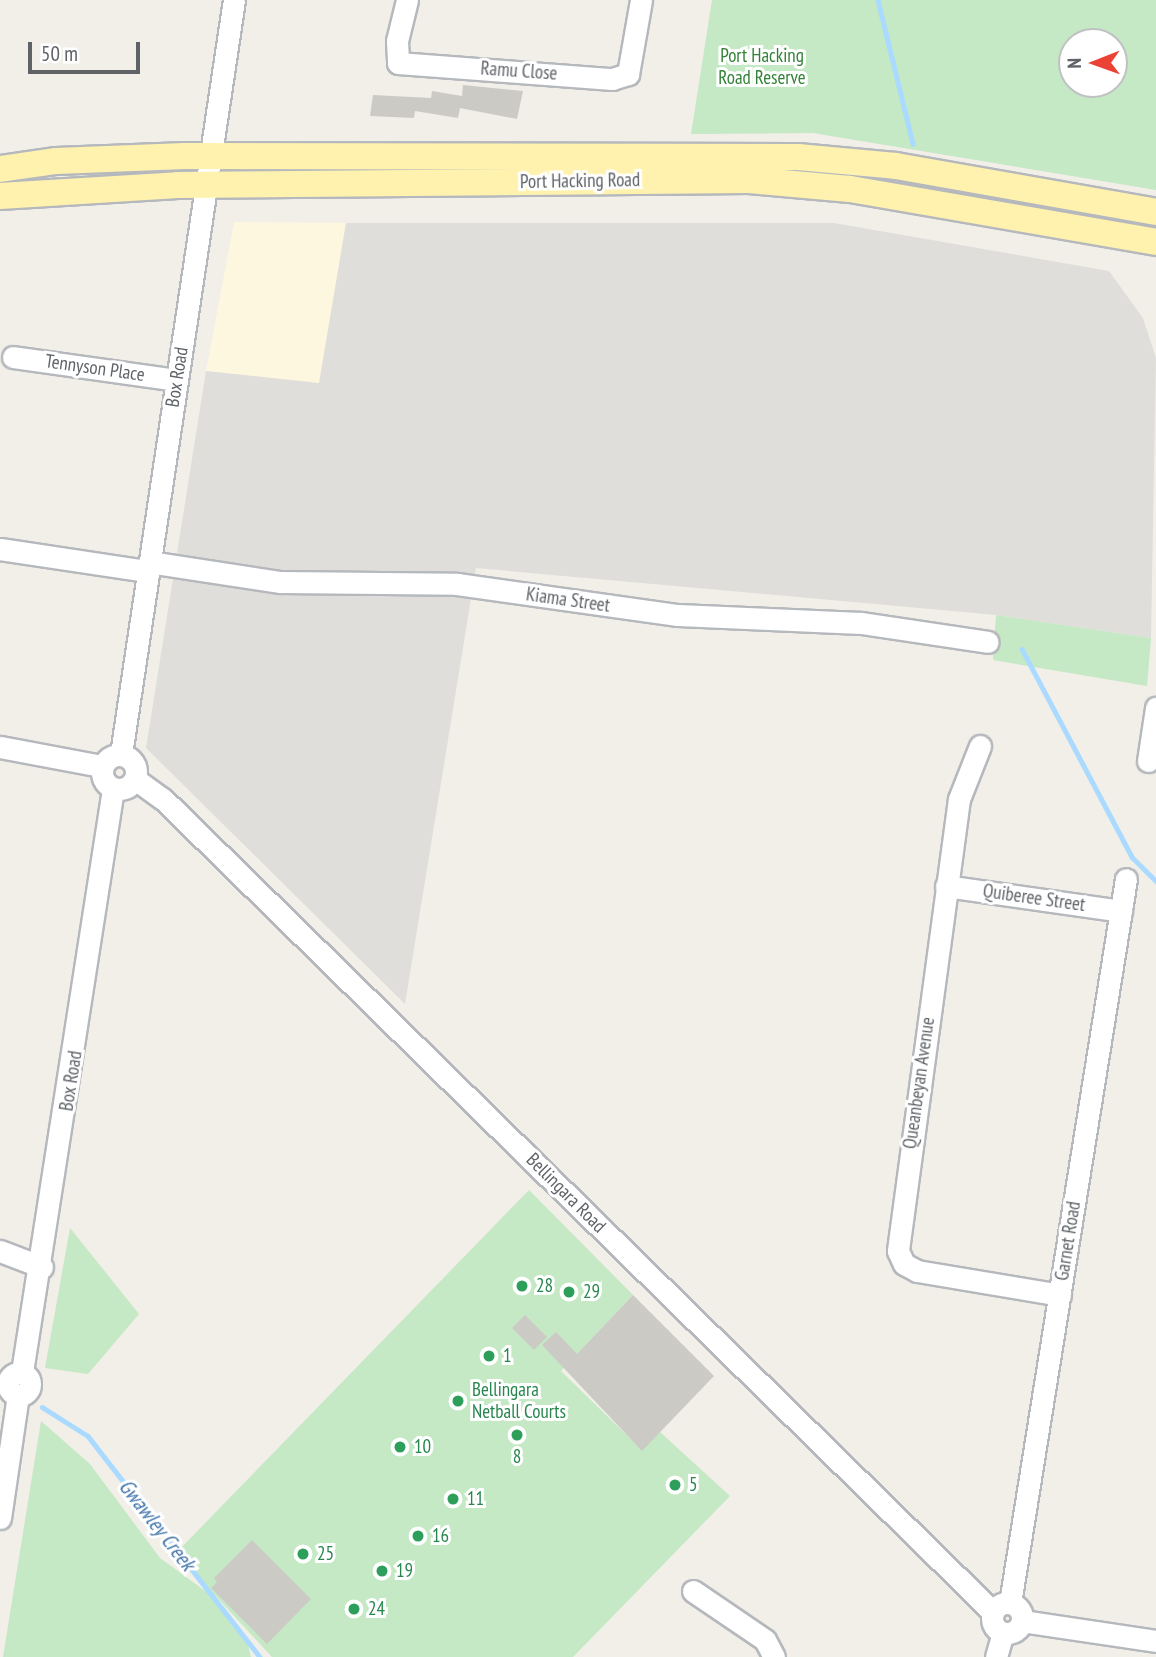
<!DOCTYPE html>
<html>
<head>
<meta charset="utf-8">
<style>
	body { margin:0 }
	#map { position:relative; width:1156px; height:1657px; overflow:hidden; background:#f1efe8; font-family:"PT Sans Narrow",sans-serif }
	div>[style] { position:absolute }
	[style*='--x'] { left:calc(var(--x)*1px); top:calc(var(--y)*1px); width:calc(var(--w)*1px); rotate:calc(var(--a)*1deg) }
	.commercial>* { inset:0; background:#fef7e0 }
	.industrial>* { inset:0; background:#e0deda }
	.green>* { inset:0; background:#c5e8c5 }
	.stream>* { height:4.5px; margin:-2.25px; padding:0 2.25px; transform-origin:2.25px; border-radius:2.25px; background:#aadaff }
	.building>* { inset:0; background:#cccac5 }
	.roads { filter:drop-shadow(2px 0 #b5b8bc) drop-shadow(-2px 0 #b5b8bc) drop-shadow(0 2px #b5b8bc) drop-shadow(0 -2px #b5b8bc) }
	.minor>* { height:21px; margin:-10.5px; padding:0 10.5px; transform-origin:10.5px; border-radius:10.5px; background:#fff }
	.minor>.ring { margin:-10.5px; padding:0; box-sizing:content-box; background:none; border:21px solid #fff; border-radius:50% }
	.major>* { height:26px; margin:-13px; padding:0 13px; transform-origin:13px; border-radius:13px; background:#fff2af }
	.dots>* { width:19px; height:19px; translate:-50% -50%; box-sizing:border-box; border:4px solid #fff; border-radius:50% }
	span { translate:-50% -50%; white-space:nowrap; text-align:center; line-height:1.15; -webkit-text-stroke:6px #fff; paint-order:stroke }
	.park-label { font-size:19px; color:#348238 }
	.street-label { font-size:19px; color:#5f6368 }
	.leisure-label { font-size:19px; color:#27864d }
	.left { translate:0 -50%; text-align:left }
	.water-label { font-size:21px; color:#4174aa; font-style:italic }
	.north { position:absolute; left:1058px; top:28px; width:70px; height:70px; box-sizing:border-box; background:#fff; border:2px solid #bfc1c3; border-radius:50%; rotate:269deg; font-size:19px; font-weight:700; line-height:28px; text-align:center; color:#5f6368 }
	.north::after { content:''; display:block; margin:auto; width:24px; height:32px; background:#ea4335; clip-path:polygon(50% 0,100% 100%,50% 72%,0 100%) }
	.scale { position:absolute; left:28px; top:42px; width:112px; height:32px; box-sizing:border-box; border:4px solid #5f6368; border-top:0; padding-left:9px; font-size:21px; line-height:24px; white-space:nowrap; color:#5f6368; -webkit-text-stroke:5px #fff; paint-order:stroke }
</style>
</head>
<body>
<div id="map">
	<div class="commercial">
		<div style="clip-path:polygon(234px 222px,346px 223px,319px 384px,206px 371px)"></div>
	</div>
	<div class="industrial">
		<div style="clip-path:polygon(346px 223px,834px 223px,1109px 271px,1143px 318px,1156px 358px,1151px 638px,996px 615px,476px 568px,405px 1004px,146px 748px,206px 371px,319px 383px)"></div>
	</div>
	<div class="green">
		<div style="clip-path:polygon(evenodd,712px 0,1156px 0,1156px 190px,813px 133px,691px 134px,712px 0,1114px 42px,1114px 84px,1072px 84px,1072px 42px,1114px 42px)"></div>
		<div style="clip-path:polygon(996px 615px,1151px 638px,1147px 686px,993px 660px)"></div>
		<div style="clip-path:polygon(529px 1190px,633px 1295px,561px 1371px,642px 1450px,660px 1432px,730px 1496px,573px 1657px,272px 1657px,176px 1553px)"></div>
		<div style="clip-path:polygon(70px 1228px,139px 1314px,88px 1374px,45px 1368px)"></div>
		<div style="clip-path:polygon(41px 1421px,90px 1464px,160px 1558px,208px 1593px,246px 1636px,251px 1657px,3px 1657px)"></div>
	</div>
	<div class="stream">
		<div style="--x:878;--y:0;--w:148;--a:76.3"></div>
		<div style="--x:1022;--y:649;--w:235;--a:62.1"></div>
		<div style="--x:1132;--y:857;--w:34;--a:45"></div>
		<div style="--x:42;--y:1407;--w:54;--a:32.2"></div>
		<div style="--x:88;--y:1436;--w:280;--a:52.1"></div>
	</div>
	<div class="building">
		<div style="clip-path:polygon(463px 85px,523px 91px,517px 119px,460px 108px,458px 118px,415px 111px,414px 118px,370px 116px,373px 95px,431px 98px,432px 91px,462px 96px)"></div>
		<div style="clip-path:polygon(633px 1295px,714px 1376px,642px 1451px,542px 1345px,556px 1332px,577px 1354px)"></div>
		<div style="clip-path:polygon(525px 1315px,547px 1337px,534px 1350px,512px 1328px)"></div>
		<div style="clip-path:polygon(252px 1540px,311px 1599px,267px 1644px,211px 1588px,217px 1582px,214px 1578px)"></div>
	</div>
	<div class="roads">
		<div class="minor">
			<div style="--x:407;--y:0;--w:42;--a:103.7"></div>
			<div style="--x:397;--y:41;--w:22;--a:87"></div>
			<div style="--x:398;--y:63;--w:215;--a:4.3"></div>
			<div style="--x:612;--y:79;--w:17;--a:-17"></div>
			<div style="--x:628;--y:74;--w:75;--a:-80"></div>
			<div style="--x:13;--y:357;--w:165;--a:8"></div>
			<div style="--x:0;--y:549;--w:149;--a:8.5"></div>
			<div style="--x:149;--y:562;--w:133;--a:8.7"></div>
			<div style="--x:280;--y:582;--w:177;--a:0.6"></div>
			<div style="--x:457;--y:584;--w:223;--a:8"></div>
			<div style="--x:678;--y:615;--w:183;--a:2.5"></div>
			<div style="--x:861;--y:623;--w:128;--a:8.5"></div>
			<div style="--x:980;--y:746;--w:57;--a:111.6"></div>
			<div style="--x:959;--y:799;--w:456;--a:97.7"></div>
			<div style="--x:898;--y:1251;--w:14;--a:65"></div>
			<div style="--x:904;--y:1264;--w:15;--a:28"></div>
			<div style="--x:917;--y:1271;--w:145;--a:9.5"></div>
			<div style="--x:0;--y:747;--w:104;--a:10.6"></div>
			<div style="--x:121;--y:754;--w:762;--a:-81.48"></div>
			<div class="ring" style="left:102px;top:755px;width:13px;height:13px"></div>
			<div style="--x:1148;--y:761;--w:54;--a:-81.4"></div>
			<div style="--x:135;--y:779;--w:34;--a:36"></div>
			<div style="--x:163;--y:799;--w:1162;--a:44.41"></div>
			<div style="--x:946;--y:886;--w:177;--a:8.1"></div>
			<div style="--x:0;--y:1251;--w:45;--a:20.9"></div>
			<div style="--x:22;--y:1372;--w:590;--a:-81.13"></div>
			<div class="ring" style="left:8px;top:1373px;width:1px;height:1px"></div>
			<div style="--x:0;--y:1518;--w:124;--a:-81.7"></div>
			<div style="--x:693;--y:1591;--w:87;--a:34.2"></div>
			<div style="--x:765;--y:1640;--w:19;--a:62"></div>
			<div class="ring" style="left:992px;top:1603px;width:9px;height:9px"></div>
			<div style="--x:1010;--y:1603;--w:733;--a:-80.9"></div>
			<div style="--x:1022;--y:1621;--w:135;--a:8.5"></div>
			<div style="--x:996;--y:1657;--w:25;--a:-74"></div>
		</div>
		<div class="major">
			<div style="--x:0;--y:169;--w:57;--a:-8.1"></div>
			<div style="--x:56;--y:161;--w:129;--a:-2.2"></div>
			<div style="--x:185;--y:156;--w:613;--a:0.09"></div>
			<div style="--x:798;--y:157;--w:98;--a:5.2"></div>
			<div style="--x:896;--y:166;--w:264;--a:10"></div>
			<div style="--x:0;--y:196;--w:178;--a:-3.5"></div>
			<div style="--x:178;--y:185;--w:571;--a:-0.5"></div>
			<div style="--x:749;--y:180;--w:101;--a:5.1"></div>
			<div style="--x:850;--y:189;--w:311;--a:9.8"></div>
		</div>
	</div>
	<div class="dots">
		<div style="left:522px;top:1286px;background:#2e9e5b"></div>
		<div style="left:569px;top:1292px;background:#2e9e5b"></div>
		<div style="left:489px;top:1356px;background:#2e9e5b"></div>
		<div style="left:458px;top:1401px;background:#2e9e5b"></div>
		<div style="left:517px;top:1435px;background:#2e9e5b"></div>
		<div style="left:400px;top:1447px;background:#2e9e5b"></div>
		<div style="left:675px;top:1485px;background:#2e9e5b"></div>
		<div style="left:453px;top:1499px;background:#2e9e5b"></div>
		<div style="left:418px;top:1536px;background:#2e9e5b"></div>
		<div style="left:303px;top:1554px;background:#2e9e5b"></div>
		<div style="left:382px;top:1571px;background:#2e9e5b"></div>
		<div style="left:354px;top:1609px;background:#2e9e5b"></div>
	</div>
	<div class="park-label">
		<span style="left:762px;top:67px">Port Hacking<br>Road Reserve</span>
	</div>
	<div class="street-label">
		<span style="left:519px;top:71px;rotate:4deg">Ramu Close</span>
		<span style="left:580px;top:181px;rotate:-1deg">Port Hacking Road</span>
		<span style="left:95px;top:368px;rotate:8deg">Tennyson Place</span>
		<span style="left:177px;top:377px;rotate:-81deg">Box Road</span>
		<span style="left:568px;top:600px;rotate:8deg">Kiama Street</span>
		<span style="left:1034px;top:898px;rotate:8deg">Quiberee Street</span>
		<span style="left:71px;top:1081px;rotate:-81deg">Box Road</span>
		<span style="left:919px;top:1083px;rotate:-82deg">Queanbeyan Avenue</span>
		<span style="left:566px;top:1193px;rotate:45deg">Bellingara Road</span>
		<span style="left:1068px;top:1241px;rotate:-81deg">Garnet Road</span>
	</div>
	<div class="leisure-label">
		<span class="left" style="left:536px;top:1286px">28</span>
		<span class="left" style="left:583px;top:1292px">29</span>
		<span class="left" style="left:503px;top:1356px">1</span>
		<span class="left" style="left:472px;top:1401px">Bellingara<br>Netball Courts</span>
		<span class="left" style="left:414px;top:1447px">10</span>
		<span style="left:517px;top:1457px">8</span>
		<span class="left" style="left:689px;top:1485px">5</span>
		<span class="left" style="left:467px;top:1499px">11</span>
		<span class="left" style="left:432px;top:1536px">16</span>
		<span class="left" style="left:317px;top:1554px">25</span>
		<span class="left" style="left:396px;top:1571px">19</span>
		<span class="left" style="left:368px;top:1609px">24</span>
	</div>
	<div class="water-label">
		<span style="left:157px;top:1525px;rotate:52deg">Gwawley Creek</span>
	</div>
	<div class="north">N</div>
	<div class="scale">50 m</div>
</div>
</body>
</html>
